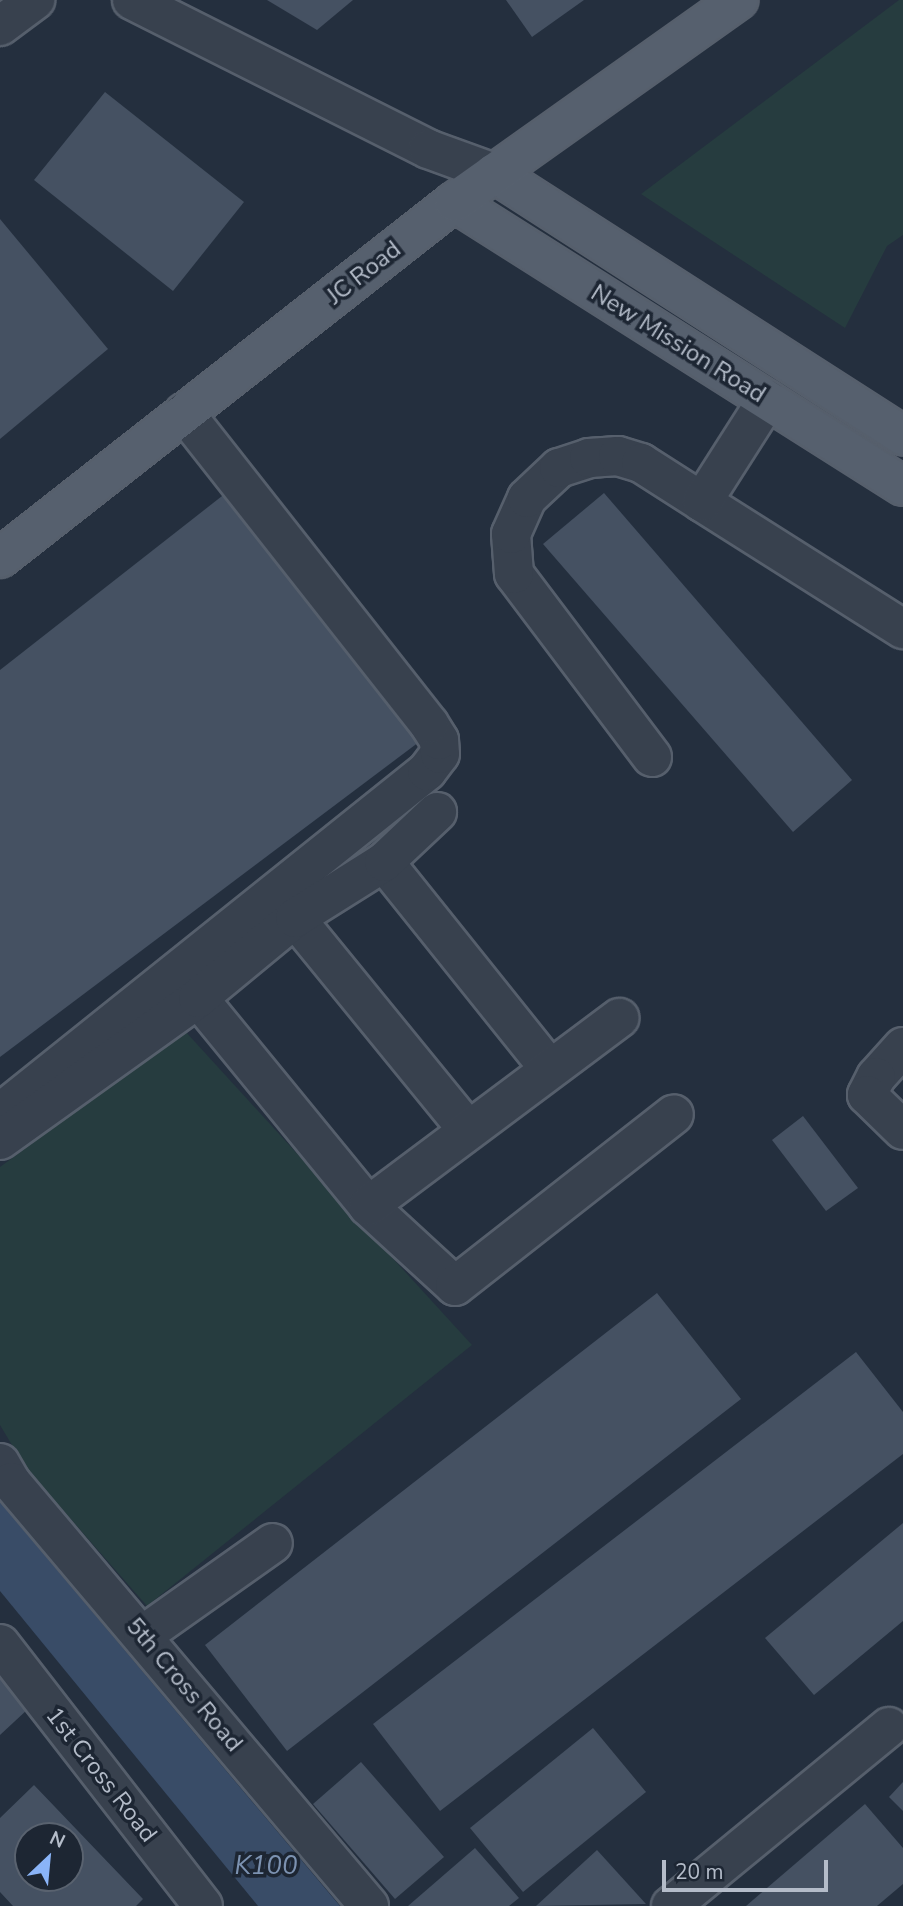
<!DOCTYPE html>
<html>
<head>
<meta charset="utf-8">
<style>
	body { margin:0 }
	#map { position:relative; width:903px; height:1906px; overflow:hidden; background:#242f3e; font-family:"Nunito Sans",sans-serif }
	div>[style] { position:absolute }
	[style*='--x'] { left:calc(var(--x)*1px); top:calc(var(--y)*1px); width:calc(var(--w)*1px); rotate:calc(var(--a)*1deg) }
	.green>* { inset:0; background:#263c3f }
	.water>* { inset:0; background:#394c67 }
	.building>* { inset:0; background:#455162 }
	.roads { filter:drop-shadow(2px 0 #565f6c) drop-shadow(-2px 0 #565f6c) drop-shadow(0 2px #565f6c) drop-shadow(0 -2px #565f6c) }
	.minor>* { height:38px; margin:-19px; padding:0 19px; transform-origin:19px; border-radius:19px; background:#38414e }
	.major>* { height:38px; margin:-19px; padding:0 19px; transform-origin:19px; border-radius:19px; background:#56606e }
	span { translate:-50% -50%; white-space:nowrap; text-align:center; line-height:1.15; -webkit-text-stroke:7px #1d2633; paint-order:stroke }
	.street-label { font-size:24px; color:#b4bcc9 }
	.water-label { font-size:26px; color:#7c92b1; font-style:italic }
	.north { position:absolute; left:14px; top:1822px; width:70px; height:70px; box-sizing:border-box; background:#1d2633; border:2px solid #59626f; border-radius:50%; rotate:26deg; font-size:19px; font-weight:700; line-height:28px; text-align:center; color:#b4bcc9 }
	.north::after { content:''; display:block; margin:auto; width:24px; height:32px; background:#8ab4f8; clip-path:polygon(50% 0,100% 100%,50% 72%,0 100%) }
	.scale { position:absolute; left:662px; top:1860px; width:166px; height:32px; box-sizing:border-box; border:4px solid #b4bcc9; border-top:0; padding-left:9px; font-size:21px; line-height:24px; white-space:nowrap; color:#b4bcc9; -webkit-text-stroke:5px #1d2633; paint-order:stroke }
</style>
</head>
<body>
<div id="map">
	<div class="green">
		<div style="clip-path:polygon(899px 0,903px 0,903px 235px,887px 246px,845px 328px,641px 194px)"></div>
		<div style="clip-path:polygon(185px 1031px,472px 1345px,147px 1606px,25px 1467px,0 1425px,0 1167px)"></div>
	</div>
	<div class="water">
		<div style="clip-path:polygon(0 1502px,340px 1906px,258px 1906px,0 1591px)"></div>
	</div>
	<div class="building">
		<div style="clip-path:polygon(267px 0,353px 0,317px 30px)"></div>
		<div style="clip-path:polygon(506px 0,584px 0,532px 37px)"></div>
		<div style="clip-path:polygon(105px 92px,244px 202px,173px 291px,34px 180px)"></div>
		<div style="clip-path:polygon(0 219px,108px 349px,0 439px)"></div>
		<div style="clip-path:polygon(231px 489px,423px 739px,0 1057px,0 670px)"></div>
		<div style="clip-path:polygon(604px 493px,852px 780px,793px 832px,543px 544px)"></div>
		<div style="clip-path:polygon(803px 1116px,858px 1188px,826px 1211px,772px 1140px)"></div>
		<div style="clip-path:polygon(657px 1293px,741px 1399px,287px 1751px,205px 1645px)"></div>
		<div style="clip-path:polygon(856px 1352px,903px 1412px,903px 1454px,440px 1811px,373px 1724px)"></div>
		<div style="clip-path:polygon(903px 1523px,903px 1621px,814px 1695px,765px 1638px)"></div>
		<div style="clip-path:polygon(0 1678px,28px 1709px,0 1735px)"></div>
		<div style="clip-path:polygon(593px 1728px,646px 1792px,523px 1892px,470px 1828px)"></div>
		<div style="clip-path:polygon(361px 1762px,444px 1857px,395px 1899px,313px 1804px)"></div>
		<div style="clip-path:polygon(903px 1782px,903px 1811px,889px 1797px)"></div>
		<div style="clip-path:polygon(evenodd,34px 1785px,143px 1899px,136px 1906px,13px 1906px,0 1892px,0 1818px,34px 1785px,28px 1836px,70px 1836px,70px 1878px,28px 1878px,28px 1836px)"></div>
		<div style="clip-path:polygon(865px 1804px,903px 1848px,903px 1884px,877px 1906px,746px 1906px)"></div>
		<div style="clip-path:polygon(475px 1848px,519px 1898px,509px 1906px,408px 1906px)"></div>
		<div style="clip-path:polygon(597px 1850px,646px 1904px,536px 1906px)"></div>
	</div>
	<div class="roads">
		<div class="minor">
			<div style="--x:132;--y:0;--w:331;--a:26.7"></div>
			<div style="--x:428;--y:149;--w:70;--a:20"></div>
			<div style="--x:0;--y:26;--w:44;--a:-36.6"></div>
			<div style="--x:702;--y:502;--w:238;--a:32.3"></div>
			<div style="--x:652;--y:757;--w:229;--a:-127"></div>
			<div style="--x:514;--y:574;--w:40;--a:-94.3"></div>
			<div style="--x:511;--y:534;--w:39;--a:-66"></div>
			<div style="--x:527;--y:498;--w:44;--a:-43.2"></div>
			<div style="--x:559;--y:468;--w:32;--a:-18"></div>
			<div style="--x:589;--y:458;--w:29;--a:-4"></div>
			<div style="--x:618;--y:456;--w:24;--a:17"></div>
			<div style="--x:641;--y:463;--w:72;--a:32.6"></div>
			<div style="--x:702;--y:502;--w:121;--a:-57.5"></div>
			<div style="--x:384;--y:862;--w:265;--a:51.3"></div>
			<div style="--x:295;--y:918;--w:271;--a:50.8"></div>
			<div style="--x:198;--y:998;--w:269;--a:50.7"></div>
			<div style="--x:368;--y:1206;--w:118;--a:42.6"></div>
			<div style="--x:455;--y:1286;--w:278;--a:-38.1"></div>
			<div style="--x:903;--y:1047;--w:40;--a:132"></div>
			<div style="--x:876;--y:1077;--w:20;--a:117"></div>
			<div style="--x:867;--y:1095;--w:50;--a:44.2"></div>
			<div style="--x:0;--y:1113;--w:547;--a:-38.69"></div>
			<div style="--x:427;--y:771;--w:21;--a:-53"></div>
			<div style="--x:440;--y:754;--w:14;--a:-94"></div>
			<div style="--x:439;--y:740;--w:19;--a:-122"></div>
			<div style="--x:429;--y:724;--w:396;--a:-128.2"></div>
			<div style="--x:0;--y:1140;--w:244;--a:-35.6"></div>
			<div style="--x:198;--y:998;--w:126;--a:-39.5"></div>
			<div style="--x:295;--y:918;--w:105;--a:-32.2"></div>
			<div style="--x:384;--y:862;--w:73;--a:-43.3"></div>
			<div style="--x:368;--y:1206;--w:314;--a:-36.8"></div>
			<div style="--x:0;--y:1463;--w:22;--a:60"></div>
			<div style="--x:11;--y:1482;--w:555;--a:49.82"></div>
			<div style="--x:143;--y:1635;--w:159;--a:-35.3"></div>
			<div style="--x:0;--y:1644;--w:331;--a:52.2"></div>
			<div style="--x:671;--y:1906;--w:282;--a:-39.4"></div>
		</div>
		<div class="major">
			<div style="--x:494;--y:173;--w:486;--a:32.7"></div>
			<div style="--x:454;--y:202;--w:531;--a:32.31"></div>
			<div style="--x:0;--y:558;--w:577;--a:-38.1"></div>
			<div style="--x:454;--y:202;--w:349;--a:-35.4"></div>
		</div>
	</div>
	<div class="street-label">
		<span style="left:364px;top:273px;rotate:-38deg">JC Road</span>
		<span style="left:678px;top:344px;rotate:32deg">New Mission Road</span>
		<span style="left:184px;top:1685px;rotate:50deg">5th Cross Road</span>
		<span style="left:101px;top:1775px;rotate:52deg">1st Cross Road</span>
	</div>
	<div class="water-label">
		<span style="left:266px;top:1866px">K100</span>
	</div>
	<div class="north">N</div>
	<div class="scale">20 m</div>
</div>
</body>
</html>
